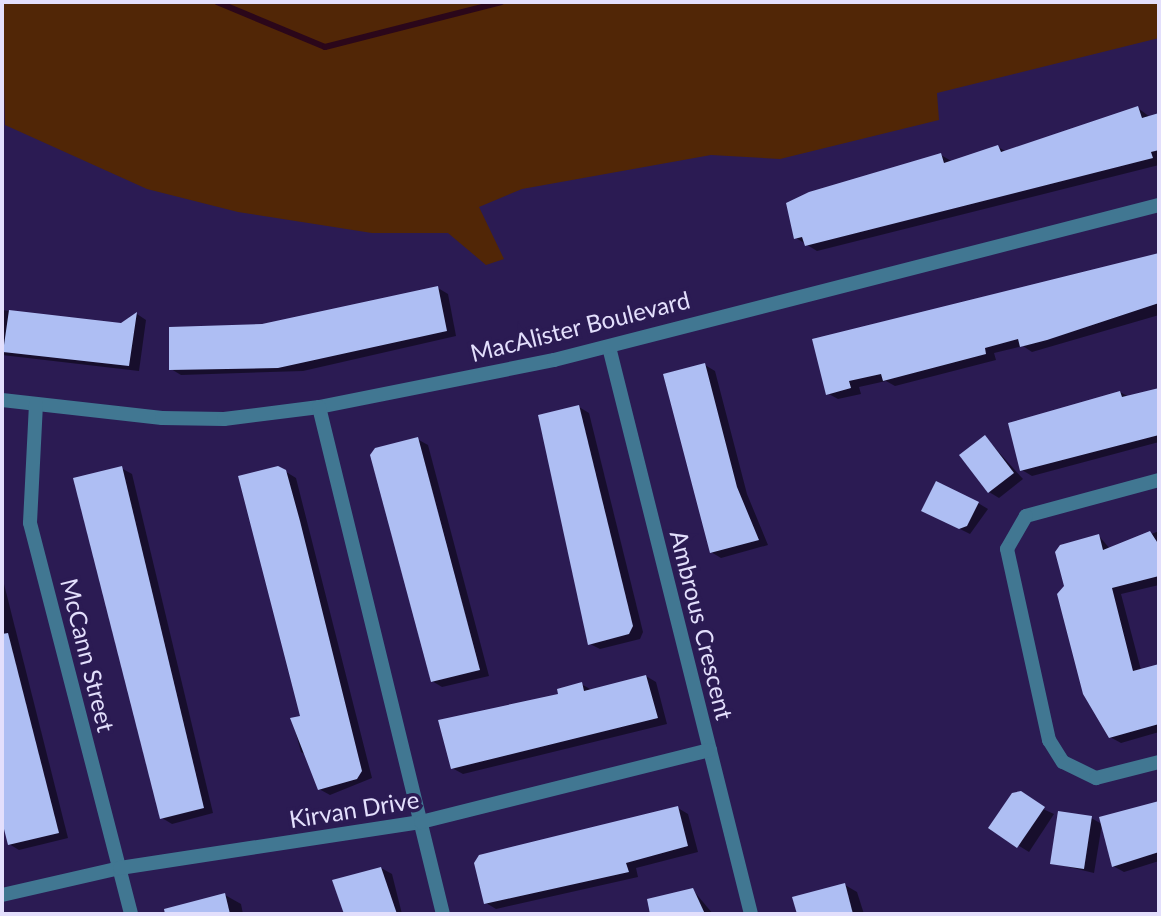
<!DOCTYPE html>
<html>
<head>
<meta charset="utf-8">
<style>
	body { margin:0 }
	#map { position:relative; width:1161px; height:916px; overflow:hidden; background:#2b1b53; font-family:Lato,sans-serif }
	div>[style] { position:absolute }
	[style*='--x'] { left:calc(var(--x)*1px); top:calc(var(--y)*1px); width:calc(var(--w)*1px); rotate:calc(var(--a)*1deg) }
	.green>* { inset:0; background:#512606 }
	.shadow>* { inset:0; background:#0007 }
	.stream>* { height:6px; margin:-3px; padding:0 3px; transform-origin:3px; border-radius:3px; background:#2b071a }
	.building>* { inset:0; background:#aebef3 }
	.street>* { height:14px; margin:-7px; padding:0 7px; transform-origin:7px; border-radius:7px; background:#417792 }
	span { translate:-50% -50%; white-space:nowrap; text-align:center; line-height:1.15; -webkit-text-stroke:7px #2b1b53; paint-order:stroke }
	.street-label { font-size:24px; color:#e3dffc }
	.frame { position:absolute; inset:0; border:4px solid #e3dffc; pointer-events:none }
</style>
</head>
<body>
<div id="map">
	<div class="green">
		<div style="clip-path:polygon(2px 2px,1159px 2px,1159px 38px,937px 93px,939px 120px,780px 159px,711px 155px,522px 189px,479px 207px,504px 259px,486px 265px,448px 233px,372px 233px,238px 212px,147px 189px,5px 125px)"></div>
	</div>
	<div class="shadow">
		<div style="clip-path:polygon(1138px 108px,1150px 117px,1159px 115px,1159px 165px,817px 251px,796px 238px,941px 155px,953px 162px,998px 147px,1007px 152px)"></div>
		<div style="clip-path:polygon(1159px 254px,1159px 315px,1032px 352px,1023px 346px,994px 353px,996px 360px,895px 386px,886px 381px,859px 387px,861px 394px,838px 399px,827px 393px,814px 340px)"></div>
		<div style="clip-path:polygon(438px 288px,448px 294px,456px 336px,303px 371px,181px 375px,171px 369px,262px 326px)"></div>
		<div style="clip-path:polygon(2px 310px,122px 325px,137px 314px,146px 320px,139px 371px,2px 355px)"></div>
		<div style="clip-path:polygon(705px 365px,715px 371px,747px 494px,768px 545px,721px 558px,711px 552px)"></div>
		<div style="clip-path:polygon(1159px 389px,1159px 442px,1032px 476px,1022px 470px,1120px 392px,1129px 397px)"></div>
		<div style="clip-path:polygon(579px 407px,589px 413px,643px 632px,640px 639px,600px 649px,590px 644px)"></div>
		<div style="clip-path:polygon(985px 437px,1023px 479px,999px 498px,989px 492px)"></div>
		<div style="clip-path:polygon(417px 439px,428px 445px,489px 676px,442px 687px,432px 681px)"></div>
		<div style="clip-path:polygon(278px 467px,296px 478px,372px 778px,330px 795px,319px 789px,311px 758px,301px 752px,292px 719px,302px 717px)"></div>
		<div style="clip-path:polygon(121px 468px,132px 474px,213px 813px,172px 824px,162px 818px)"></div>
		<div style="clip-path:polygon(978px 503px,988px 509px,970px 534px,934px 516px)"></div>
		<div style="clip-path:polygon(1159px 531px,1159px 585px,1121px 594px,1141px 670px,1159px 665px,1159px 732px,1121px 743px,1110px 737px,1099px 536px,1111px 550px)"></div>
		<div style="clip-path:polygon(2px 576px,68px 838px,19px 850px,9px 844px,2px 814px)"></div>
		<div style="clip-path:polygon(646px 676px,656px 682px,667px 724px,463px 774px,452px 768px,581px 684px,592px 690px)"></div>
		<div style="clip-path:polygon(1012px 795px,1054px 814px,1029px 852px,990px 828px)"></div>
		<div style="clip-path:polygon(1159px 805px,1159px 861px,1124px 872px,1113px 866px,1101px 818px)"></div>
		<div style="clip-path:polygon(678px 808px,688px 814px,698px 852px,636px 868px,638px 877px,496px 909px,486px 903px)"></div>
		<div style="clip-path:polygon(1091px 818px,1102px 824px,1094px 873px,1052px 863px)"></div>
		<div style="clip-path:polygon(381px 868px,392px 874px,402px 914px,345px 914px,334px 881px)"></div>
		<div style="clip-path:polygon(845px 885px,857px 892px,864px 914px,799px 914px,794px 898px)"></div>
		<div style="clip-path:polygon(693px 890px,713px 914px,652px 914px,649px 901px)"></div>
		<div style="clip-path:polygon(225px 895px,241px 904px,243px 914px,179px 914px,177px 907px)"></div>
	</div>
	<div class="stream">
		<div style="--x:217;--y:2;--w:117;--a:22.6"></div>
		<div style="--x:325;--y:47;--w:182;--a:-14.3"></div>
	</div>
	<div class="building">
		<div style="clip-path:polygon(1138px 106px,1142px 118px,1159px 113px,1159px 150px,1151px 152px,1153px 158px,805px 246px,802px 237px,794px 239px,786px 203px,809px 192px,941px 153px,944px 163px,998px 145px,1001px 152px)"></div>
		<div style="clip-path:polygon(1159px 253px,1159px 303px,1047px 340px,1020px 347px,1018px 339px,985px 348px,986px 354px,883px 381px,881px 374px,849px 381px,851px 388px,826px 395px,812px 339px)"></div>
		<div style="clip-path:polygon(438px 286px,447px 331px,278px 368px,169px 370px,169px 327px,262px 324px)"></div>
		<div style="clip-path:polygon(9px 310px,121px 323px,137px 312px,129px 366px,3px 352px)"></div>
		<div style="clip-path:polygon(705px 363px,737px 487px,759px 540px,710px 553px,663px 374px)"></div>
		<div style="clip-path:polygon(1159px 388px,1159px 435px,1020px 471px,1008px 423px,1120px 391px,1122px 397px)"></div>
		<div style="clip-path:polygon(579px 405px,633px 626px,629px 634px,588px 645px,538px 415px)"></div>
		<div style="clip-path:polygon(985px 435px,1014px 473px,988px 493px,959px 455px)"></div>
		<div style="clip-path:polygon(418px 437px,480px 670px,431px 682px,370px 455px,375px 448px)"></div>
		<div style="clip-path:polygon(122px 466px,204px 808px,160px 819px,73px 478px)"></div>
		<div style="clip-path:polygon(278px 466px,286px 470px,300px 521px,362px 771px,357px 779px,318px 790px,290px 718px,300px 716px,238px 476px)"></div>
		<div style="clip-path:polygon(936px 481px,979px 502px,967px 526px,959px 529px,921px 511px)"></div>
		<div style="clip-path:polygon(1150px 531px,1159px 545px,1159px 576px,1112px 588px,1133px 671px,1159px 664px,1159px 724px,1109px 738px,1083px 694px,1057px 594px,1064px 586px,1055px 552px,1060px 545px,1099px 534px,1103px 550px)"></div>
		<div style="clip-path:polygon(8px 633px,59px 833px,8px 845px,2px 821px,2px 634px)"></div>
		<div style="clip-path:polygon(646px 675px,658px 718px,451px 769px,438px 720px,558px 694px,557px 689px,582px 682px,584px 691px)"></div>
		<div style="clip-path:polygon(1021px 791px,1045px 807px,1017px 848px,988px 828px,1012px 793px)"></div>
		<div style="clip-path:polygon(1159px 801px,1159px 852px,1112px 867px,1099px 817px)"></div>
		<div style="clip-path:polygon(678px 806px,688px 846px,626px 863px,629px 872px,484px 904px,474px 863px,479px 855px)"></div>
		<div style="clip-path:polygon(1058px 811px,1092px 816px,1084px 869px,1050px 864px)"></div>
		<div style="clip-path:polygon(381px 867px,397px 914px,344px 914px,332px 880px)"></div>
		<div style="clip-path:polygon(845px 883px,853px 914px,797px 914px,792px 897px)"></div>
		<div style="clip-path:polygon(693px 888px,705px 914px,650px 914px,647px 899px)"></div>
		<div style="clip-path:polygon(225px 893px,230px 914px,165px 914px,164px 909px)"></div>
	</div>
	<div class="street">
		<div style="--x:609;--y:347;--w:585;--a:75.94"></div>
		<div style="--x:2;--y:400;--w:161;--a:6.4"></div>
		<div style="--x:162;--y:418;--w:62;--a:0.9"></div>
		<div style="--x:224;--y:419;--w:96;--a:-7.2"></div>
		<div style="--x:319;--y:407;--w:240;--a:-11.3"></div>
		<div style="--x:554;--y:360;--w:625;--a:-14.37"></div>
		<div style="--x:36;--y:404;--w:119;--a:92.9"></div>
		<div style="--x:30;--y:523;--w:404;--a:75.5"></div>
		<div style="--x:319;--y:407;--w:522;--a:76.26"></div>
		<div style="--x:1159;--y:480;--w:138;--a:164.9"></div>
		<div style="--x:1026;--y:516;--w:38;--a:120"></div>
		<div style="--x:1007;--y:549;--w:196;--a:77.6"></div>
		<div style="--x:1049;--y:740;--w:26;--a:58"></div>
		<div style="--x:1063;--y:762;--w:37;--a:26"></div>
		<div style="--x:1096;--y:778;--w:65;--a:-14.3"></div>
		<div style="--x:2;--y:895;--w:121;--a:-12.9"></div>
		<div style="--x:120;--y:868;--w:304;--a:-8.7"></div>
		<div style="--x:421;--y:822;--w:298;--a:-14"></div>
	</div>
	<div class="street-label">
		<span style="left:580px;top:326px;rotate:-14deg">MacAlister Boulevard</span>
		<span style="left:702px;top:625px;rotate:76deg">Ambrous Crescent</span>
		<span style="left:88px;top:655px;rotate:76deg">McCann Street</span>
		<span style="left:354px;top:809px;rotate:-9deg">Kirvan Drive</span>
	</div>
	<div class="frame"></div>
</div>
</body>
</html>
